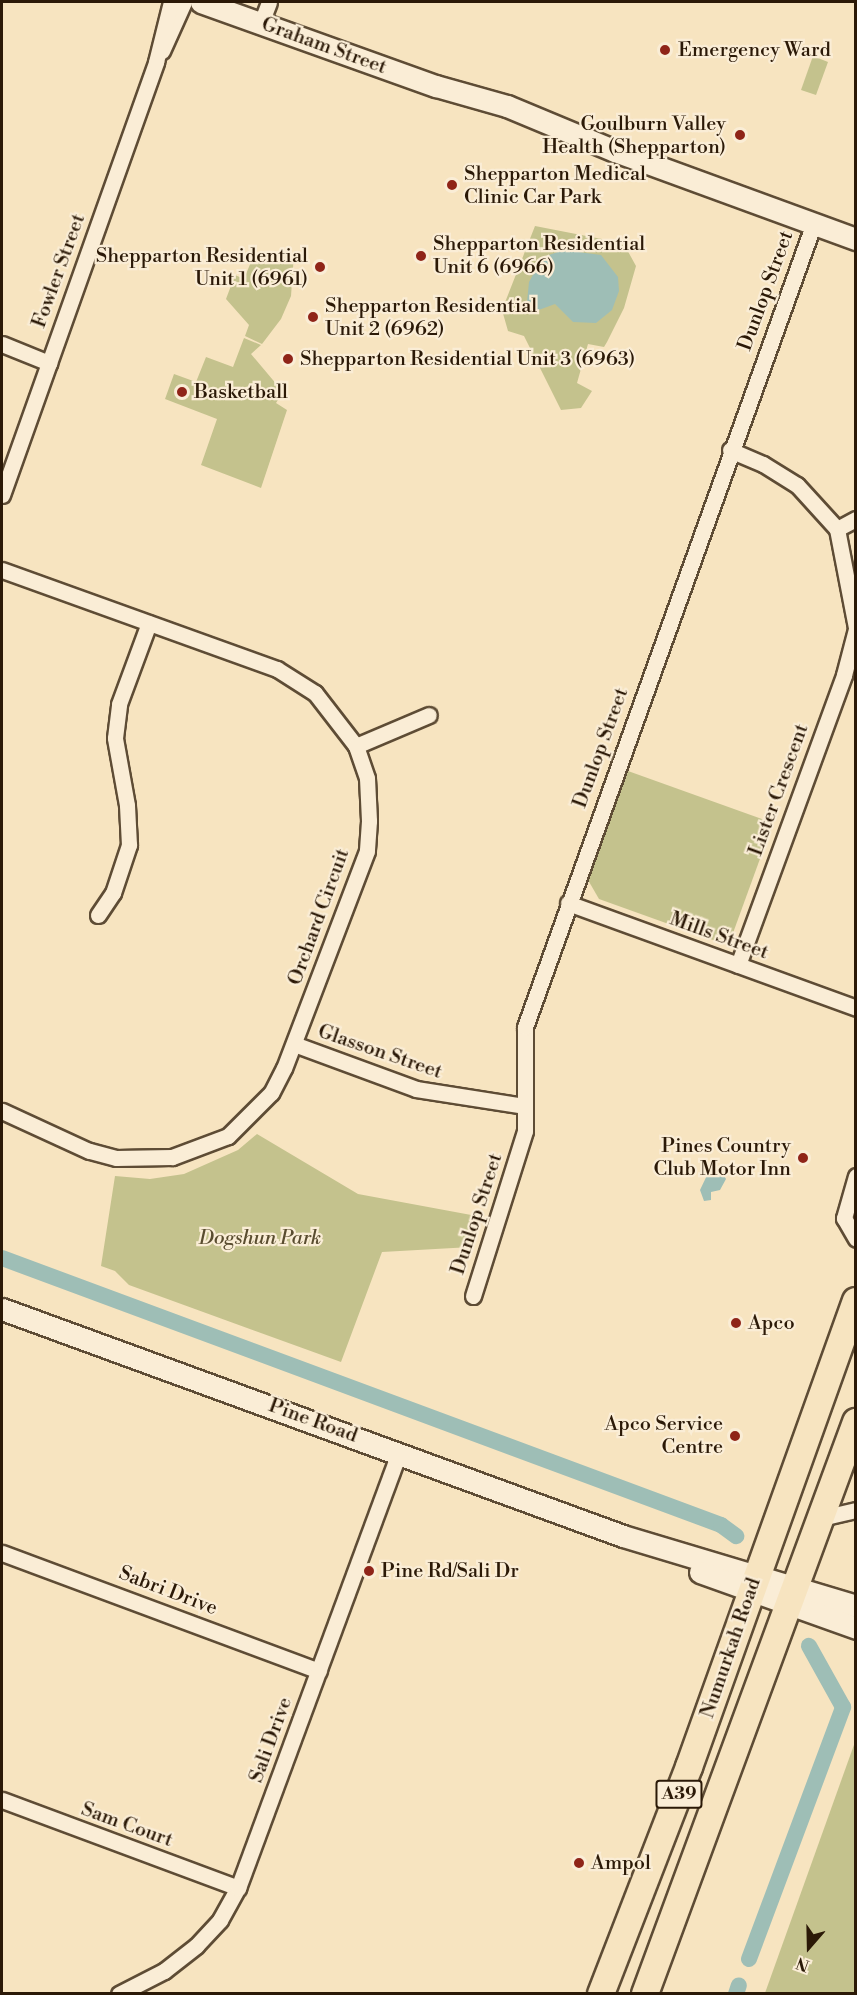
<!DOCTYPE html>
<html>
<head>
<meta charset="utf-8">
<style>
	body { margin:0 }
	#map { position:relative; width:857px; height:1995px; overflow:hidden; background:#f7e4c0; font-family:"Libre Bodoni",serif }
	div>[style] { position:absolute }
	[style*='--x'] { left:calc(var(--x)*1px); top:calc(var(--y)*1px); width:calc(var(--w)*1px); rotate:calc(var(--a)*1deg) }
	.green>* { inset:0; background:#c4c28d }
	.water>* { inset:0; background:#9ebeb6 }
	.canal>* { height:16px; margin:-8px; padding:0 8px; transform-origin:8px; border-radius:8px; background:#9ebeb6 }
	.roads { filter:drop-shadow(2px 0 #5e4c35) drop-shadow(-2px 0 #5e4c35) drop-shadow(0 2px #5e4c35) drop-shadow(0 -2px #5e4c35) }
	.street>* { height:15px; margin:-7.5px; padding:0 7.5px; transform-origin:7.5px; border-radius:7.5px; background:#faedd6 }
	.secondary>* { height:21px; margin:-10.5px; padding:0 10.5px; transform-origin:10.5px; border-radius:10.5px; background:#faedd6 }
	.highway>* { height:26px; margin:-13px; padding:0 13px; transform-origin:13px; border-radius:13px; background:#f7e4c0 }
	.dots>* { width:16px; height:16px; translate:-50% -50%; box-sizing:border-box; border:3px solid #faedd6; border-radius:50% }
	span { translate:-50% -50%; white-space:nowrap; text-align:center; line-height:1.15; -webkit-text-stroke:4.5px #faedd6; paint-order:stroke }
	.shield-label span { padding:2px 4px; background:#faedd6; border:2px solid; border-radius:4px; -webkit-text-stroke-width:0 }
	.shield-label { font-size:18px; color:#2b1907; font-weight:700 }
	.street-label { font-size:20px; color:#2b1907 }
	.poi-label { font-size:20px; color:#2b1907 }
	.left { translate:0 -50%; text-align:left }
	.right { translate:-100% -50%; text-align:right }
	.park-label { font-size:20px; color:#594c2f; font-style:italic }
	.frame { position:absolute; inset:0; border:3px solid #2b1907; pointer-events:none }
	.north { position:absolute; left:779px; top:1917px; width:60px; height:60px; -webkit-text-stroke:4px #faedd6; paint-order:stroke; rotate:200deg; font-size:16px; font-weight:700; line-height:24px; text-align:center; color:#2b1907 }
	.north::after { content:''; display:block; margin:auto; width:21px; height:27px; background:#2b1907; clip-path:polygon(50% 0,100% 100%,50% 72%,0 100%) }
</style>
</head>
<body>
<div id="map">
	<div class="green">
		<div style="clip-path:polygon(813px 56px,828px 62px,816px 95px,801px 90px)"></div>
		<div style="clip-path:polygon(535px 226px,612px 241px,625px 246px,636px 266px,624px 308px,607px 342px,604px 347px,588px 344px,577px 383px,592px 391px,581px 408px,561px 410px,524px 336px,508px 331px,502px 310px)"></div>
		<div style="clip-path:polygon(294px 254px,291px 296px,281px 319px,262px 344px,245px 336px,249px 325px,226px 299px,235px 275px,244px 279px,253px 257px,284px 259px)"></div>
		<div style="clip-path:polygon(244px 338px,261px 345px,251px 354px,283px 392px,276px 403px,287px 410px,261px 488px,201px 465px,217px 419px,165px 399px,174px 374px,196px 382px,206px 357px,233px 367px)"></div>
		<div style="clip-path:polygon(628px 771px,773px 823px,733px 933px,716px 941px,599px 899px,588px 880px)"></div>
		<div style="clip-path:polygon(257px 1134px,358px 1194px,482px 1217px,471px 1247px,382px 1252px,341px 1362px,129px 1285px,115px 1271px,101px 1266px,115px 1176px,150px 1179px,184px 1174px,238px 1150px)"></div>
		<div style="clip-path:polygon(855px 1742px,855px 1993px,765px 1993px)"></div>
	</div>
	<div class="water">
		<div style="clip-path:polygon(564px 250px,601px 255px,618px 277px,619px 291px,612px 310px,596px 323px,573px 322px,555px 304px,536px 311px,527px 302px,529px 282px,539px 264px,546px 256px)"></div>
		<div style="clip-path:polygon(710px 1169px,720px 1169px,726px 1179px,720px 1190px,711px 1192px,711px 1200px,704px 1201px,700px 1190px)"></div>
	</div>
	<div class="canal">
		<div style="--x:2;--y:1258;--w:767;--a:20.37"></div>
		<div style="--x:721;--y:1525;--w:19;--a:36"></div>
		<div style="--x:749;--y:1959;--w:269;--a:-69.5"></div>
		<div style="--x:843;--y:1707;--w:70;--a:-119.1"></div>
		<div style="--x:736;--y:1994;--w:9;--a:-72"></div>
	</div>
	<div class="roads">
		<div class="street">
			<div style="--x:261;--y:23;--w:22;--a:-69"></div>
			<div style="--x:162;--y:51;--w:54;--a:-65.8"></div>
			<div style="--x:2;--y:344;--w:51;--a:22"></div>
			<div style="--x:730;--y:450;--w:36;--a:23"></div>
			<div style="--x:763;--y:464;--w:40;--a:32"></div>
			<div style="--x:797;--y:485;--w:59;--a:47.7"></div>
			<div style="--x:837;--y:529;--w:101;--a:79.1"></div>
			<div style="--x:2;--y:495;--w:460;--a:-70.4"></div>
			<div style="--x:156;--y:62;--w:62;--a:-76"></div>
			<div style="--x:837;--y:529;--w:21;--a:-28"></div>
			<div style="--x:2;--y:570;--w:292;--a:19.8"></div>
			<div style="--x:277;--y:669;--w:45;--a:32.3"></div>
			<div style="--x:315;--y:693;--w:67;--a:52.3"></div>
			<div style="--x:356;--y:746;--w:34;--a:71"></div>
			<div style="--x:367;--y:778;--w:43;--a:87.3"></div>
			<div style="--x:369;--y:821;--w:30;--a:94"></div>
			<div style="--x:367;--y:851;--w:232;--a:110.9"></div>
			<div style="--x:284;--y:1068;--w:28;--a:117"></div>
			<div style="--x:271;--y:1093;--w:61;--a:135"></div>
			<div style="--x:228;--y:1136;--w:60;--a:159.4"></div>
			<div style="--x:172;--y:1157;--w:56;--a:179"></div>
			<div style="--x:116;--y:1158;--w:28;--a:-165"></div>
			<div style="--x:89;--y:1151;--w:96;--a:-155.3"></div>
			<div style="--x:356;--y:746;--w:79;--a:-23"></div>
			<div style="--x:568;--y:903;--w:307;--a:20"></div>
			<div style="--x:98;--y:915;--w:27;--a:-56"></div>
			<div style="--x:113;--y:893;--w:51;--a:-71.6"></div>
			<div style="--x:129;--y:845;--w:40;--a:-92.9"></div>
			<div style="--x:127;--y:805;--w:68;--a:-100.2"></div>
			<div style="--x:115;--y:738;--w:34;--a:-83"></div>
			<div style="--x:119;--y:704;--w:86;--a:-69.7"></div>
			<div style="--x:738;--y:965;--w:309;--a:-69.9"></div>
			<div style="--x:844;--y:675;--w:48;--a:-75.4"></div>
			<div style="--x:294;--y:1044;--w:130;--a:20.2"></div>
			<div style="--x:416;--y:1089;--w:109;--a:8.9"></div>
			<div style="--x:856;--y:1176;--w:44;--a:105.9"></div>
			<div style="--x:844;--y:1218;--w:24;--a:60"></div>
			<div style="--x:473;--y:1296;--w:173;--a:-72.5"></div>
			<div style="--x:525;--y:1131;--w:104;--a:-90"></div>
			<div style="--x:525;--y:1027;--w:854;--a:-70.23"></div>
			<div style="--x:821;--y:1518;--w:36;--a:-13"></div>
			<div style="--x:2;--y:1553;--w:338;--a:20.4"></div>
			<div style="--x:2;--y:1800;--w:252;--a:20.4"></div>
			<div style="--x:119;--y:1994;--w:51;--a:-27.1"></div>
			<div style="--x:164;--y:1971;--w:41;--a:-38"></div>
			<div style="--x:196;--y:1946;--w:35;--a:-47"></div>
			<div style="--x:220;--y:1920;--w:37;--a:-61"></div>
			<div style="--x:238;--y:1888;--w:465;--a:-69.7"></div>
		</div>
		<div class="secondary">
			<div style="--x:201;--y:2;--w:250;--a:19.7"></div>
			<div style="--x:436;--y:86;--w:74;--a:15.7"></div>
			<div style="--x:507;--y:106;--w:117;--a:22.6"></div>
			<div style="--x:615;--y:151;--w:257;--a:20.1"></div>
			<div style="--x:2;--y:1309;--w:661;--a:20.08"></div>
			<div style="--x:623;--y:1536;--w:243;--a:16.7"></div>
			<div style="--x:700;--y:1572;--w:166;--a:19.7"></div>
		</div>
		<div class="highway">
			<div style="--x:601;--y:1994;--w:243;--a:-68.8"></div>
			<div style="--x:689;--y:1767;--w:495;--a:-70.3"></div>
			<div style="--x:645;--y:1994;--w:610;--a:-69.75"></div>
		</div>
	</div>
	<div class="dots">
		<div style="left:665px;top:50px;background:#8f2418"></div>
		<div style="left:740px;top:135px;background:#8f2418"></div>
		<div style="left:452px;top:185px;background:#8f2418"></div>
		<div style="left:421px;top:256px;background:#8f2418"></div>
		<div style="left:320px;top:267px;background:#8f2418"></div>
		<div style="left:313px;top:317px;background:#8f2418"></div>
		<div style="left:288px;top:359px;background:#8f2418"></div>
		<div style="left:182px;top:392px;background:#8f2418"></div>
		<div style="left:803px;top:1158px;background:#8f2418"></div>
		<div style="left:736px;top:1323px;background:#8f2418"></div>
		<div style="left:735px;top:1436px;background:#8f2418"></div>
		<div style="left:369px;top:1571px;background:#8f2418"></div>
		<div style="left:579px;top:1863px;background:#8f2418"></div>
	</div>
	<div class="shield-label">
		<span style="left:679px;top:1794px">A39</span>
	</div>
	<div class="street-label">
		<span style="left:324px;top:46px;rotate:20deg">Graham Street</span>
		<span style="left:59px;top:271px;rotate:-70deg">Fowler Street</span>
		<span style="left:766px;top:291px;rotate:-70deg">Dunlop Street</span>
		<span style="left:601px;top:748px;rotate:-70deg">Dunlop Street</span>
		<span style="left:779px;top:790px;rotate:-70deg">Lister Crescent</span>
		<span style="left:319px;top:917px;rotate:-70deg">Orchard Circuit</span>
		<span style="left:719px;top:936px;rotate:20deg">Mills Street</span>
		<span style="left:380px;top:1052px;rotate:19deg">Glasson Street</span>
		<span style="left:477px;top:1214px;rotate:-72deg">Dunlop Street</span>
		<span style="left:313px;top:1421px;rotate:20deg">Pine Road</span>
		<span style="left:168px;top:1591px;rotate:21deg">Sabri Drive</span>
		<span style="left:731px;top:1648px;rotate:-71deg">Numurkah Road</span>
		<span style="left:271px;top:1740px;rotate:-70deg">Sali Drive</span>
		<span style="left:127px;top:1825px;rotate:20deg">Sam Court</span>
	</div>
	<div class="poi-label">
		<span class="left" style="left:678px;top:50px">Emergency Ward</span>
		<span class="right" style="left:726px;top:136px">Goulburn Valley<br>Health (Shepparton)</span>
		<span class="left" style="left:464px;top:186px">Shepparton Medical<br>Clinic Car Park</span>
		<span class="left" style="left:433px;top:256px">Shepparton Residential<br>Unit 6 (6966)</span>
		<span class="right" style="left:308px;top:268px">Shepparton Residential<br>Unit 1 (6961)</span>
		<span class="left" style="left:325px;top:318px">Shepparton Residential<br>Unit 2 (6962)</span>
		<span class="left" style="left:300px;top:359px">Shepparton Residential Unit 3 (6963)</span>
		<span class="left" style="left:194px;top:392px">Basketball</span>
		<span class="right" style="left:791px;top:1158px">Pines Country<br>Club Motor Inn</span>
		<span class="left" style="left:748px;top:1323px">Apco</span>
		<span class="right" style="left:723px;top:1436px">Apco Service<br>Centre</span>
		<span class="left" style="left:381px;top:1571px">Pine Rd/Sali Dr</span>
		<span class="left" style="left:591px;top:1863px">Ampol</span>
	</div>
	<div class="park-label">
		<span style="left:260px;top:1238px">Dogshun Park</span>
	</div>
	<div class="frame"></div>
	<div class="north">N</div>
</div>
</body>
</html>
